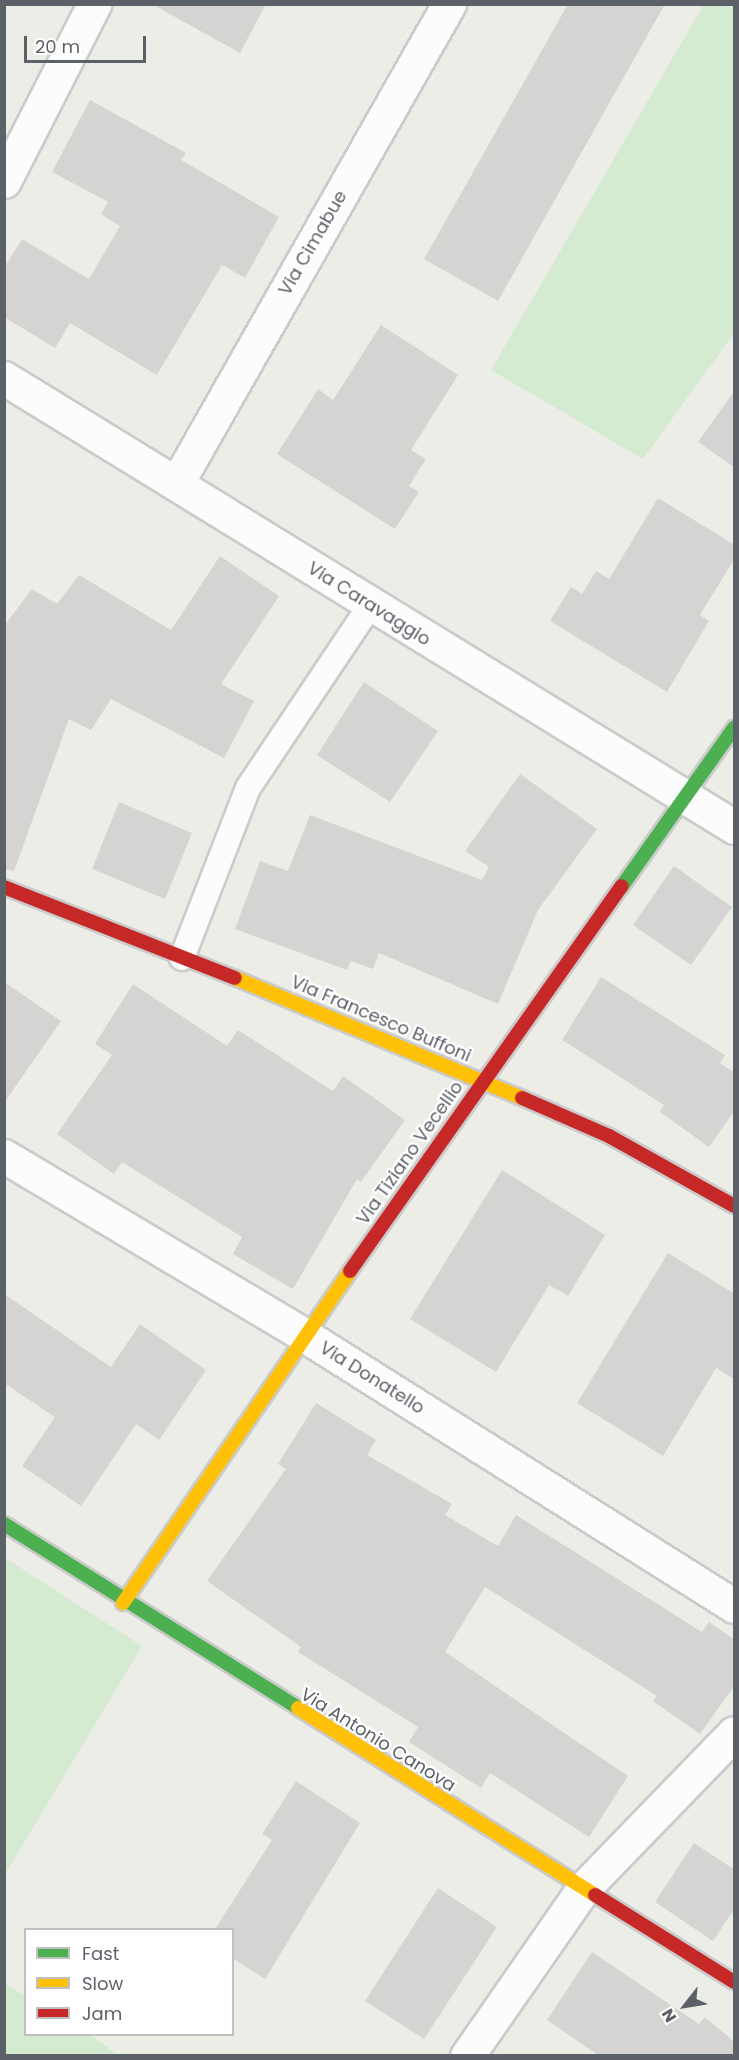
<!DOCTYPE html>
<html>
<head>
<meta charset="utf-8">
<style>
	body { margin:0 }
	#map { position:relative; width:739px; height:2060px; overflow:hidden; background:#edede8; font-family:Poppins,sans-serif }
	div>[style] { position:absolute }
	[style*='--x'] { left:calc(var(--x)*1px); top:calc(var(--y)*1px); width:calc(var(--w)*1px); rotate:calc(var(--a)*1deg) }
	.green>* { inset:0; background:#d4ebd1 }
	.building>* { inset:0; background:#d5d4d2 }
	.roads { filter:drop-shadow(2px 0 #cacbca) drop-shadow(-2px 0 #cacbca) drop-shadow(0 2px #cacbca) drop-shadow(0 -2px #cacbca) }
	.lane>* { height:24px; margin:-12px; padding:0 12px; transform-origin:12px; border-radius:12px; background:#fcfcfc }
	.street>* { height:33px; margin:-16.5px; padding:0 16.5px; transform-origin:16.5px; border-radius:16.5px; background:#fcfcfc }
	.fast>* { height:14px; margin:-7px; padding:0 7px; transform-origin:7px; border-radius:7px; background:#4caf50 }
	.slow>* { height:14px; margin:-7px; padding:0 7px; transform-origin:7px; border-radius:7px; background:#ffc107 }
	.jam>* { height:14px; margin:-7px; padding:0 7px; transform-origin:7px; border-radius:7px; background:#c62828 }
	span { translate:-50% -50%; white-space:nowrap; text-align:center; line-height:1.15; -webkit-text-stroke:4.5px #fff; paint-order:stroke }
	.street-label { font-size:18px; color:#5c6167 }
	.frame { position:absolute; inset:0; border:6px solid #5c6167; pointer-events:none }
	.legend { position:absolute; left:24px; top:1928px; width:210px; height:108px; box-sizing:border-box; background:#fff; border:2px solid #bec0c2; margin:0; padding:8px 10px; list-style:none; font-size:18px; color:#5c6167 }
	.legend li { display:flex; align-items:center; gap:12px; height:30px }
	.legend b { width:30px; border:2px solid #bec0c2 }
	.north { position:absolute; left:655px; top:1976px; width:60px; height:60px; -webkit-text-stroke:4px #fff; paint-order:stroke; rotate:239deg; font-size:16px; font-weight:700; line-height:24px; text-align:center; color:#5c6167 }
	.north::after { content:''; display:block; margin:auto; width:21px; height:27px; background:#5c6167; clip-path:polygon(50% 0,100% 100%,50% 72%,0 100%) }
	.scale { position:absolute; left:24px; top:36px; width:122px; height:27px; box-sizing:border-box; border:3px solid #5c6167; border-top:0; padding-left:8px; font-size:18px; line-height:21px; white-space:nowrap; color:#5c6167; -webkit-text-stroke:4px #fff; paint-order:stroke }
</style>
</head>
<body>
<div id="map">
	<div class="green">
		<div style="clip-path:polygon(704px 4px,734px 5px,734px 333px,643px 459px,491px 370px)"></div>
		<div style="clip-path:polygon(5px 1558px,142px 1646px,5px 1874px)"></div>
		<div style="clip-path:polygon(4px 1983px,25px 1996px,26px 2034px,91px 2035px,118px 2055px,5px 2055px)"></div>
	</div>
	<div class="building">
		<div style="clip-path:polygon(152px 4px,266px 4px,240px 53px)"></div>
		<div style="clip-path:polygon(568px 4px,665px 4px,498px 301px,424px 259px)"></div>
		<div style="clip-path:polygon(90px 100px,186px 153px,181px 160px,279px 217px,245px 278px,222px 265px,157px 375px,70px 323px,55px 348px,4px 317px,4px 268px,22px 239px,89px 279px,120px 226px,101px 214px,108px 202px,52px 172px)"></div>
		<div style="clip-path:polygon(381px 325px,458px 375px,411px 450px,426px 459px,409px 486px,419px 492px,395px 529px,277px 454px,318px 389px,333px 400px)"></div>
		<div style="clip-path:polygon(735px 390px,735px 468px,698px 442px)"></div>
		<div style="clip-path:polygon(658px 498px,735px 545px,735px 558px,700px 615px,709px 621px,667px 692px,550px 621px,571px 587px,582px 594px,596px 571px,609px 579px)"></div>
		<div style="clip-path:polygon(220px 556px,279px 596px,221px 684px,254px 701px,224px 758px,111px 699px,91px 730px,69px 719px,14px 871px,4px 869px,4px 626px,32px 589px,57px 604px,79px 575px,171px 630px)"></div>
		<div style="clip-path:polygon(364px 682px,438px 731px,390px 802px,317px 755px)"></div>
		<div style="clip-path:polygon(520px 774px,597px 829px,538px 910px,498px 1004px,379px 953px,373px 969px,351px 961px,347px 970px,235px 929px,260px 861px,288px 871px,310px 815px,482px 880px,489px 867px,465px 851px)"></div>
		<div style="clip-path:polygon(119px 802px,192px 833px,165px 899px,92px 869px)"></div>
		<div style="clip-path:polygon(674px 866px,732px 907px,691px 965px,633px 925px)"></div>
		<div style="clip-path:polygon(601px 977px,725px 1055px,720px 1063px,735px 1073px,735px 1110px,709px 1147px,660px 1112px,664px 1105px,562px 1040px)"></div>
		<div style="clip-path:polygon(4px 982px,61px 1021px,4px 1103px)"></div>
		<div style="clip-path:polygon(133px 984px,227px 1046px,238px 1030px,333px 1091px,343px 1076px,405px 1120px,361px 1182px,357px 1179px,293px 1289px,233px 1254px,242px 1237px,122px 1162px,114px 1174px,57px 1134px,112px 1055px,95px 1044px)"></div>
		<div style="clip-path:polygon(502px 1170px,605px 1235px,568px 1296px,549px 1285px,496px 1372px,410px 1319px)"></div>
		<div style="clip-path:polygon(668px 1253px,735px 1294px,735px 1380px,716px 1368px,663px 1456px,577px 1403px)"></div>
		<div style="clip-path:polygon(4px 1294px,111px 1367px,140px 1324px,206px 1370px,159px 1440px,136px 1424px,81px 1506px,22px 1466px,55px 1417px,4px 1383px)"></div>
		<div style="clip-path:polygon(316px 1403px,376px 1440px,367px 1455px,452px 1504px,445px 1515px,498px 1546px,516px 1515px,702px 1632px,709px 1622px,735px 1640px,735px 1685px,700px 1734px,653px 1701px,657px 1696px,485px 1587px,445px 1652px,628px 1776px,589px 1837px,490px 1773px,481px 1788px,409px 1742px,418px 1727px,298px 1652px,301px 1647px,207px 1581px,286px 1469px,278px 1464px)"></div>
		<div style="clip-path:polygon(296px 1781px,360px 1823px,265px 1979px,232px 1958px,232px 1929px,215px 1929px,272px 1840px,262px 1834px)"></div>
		<div style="clip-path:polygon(694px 1843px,735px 1870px,735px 1908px,713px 1941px,655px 1902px)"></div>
		<div style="clip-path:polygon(438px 1888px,497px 1927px,424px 2039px,365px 2001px)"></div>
		<div style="clip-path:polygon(592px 1952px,699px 2024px,705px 2017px,735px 2042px,735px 2055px,598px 2055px,547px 2020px)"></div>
	</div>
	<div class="roads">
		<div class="lane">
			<div style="--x:182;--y:958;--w:182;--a:-68.8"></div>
			<div style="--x:248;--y:788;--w:218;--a:-56.2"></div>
		</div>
		<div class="street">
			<div style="--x:4;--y:181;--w:199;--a:-63"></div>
			<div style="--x:4;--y:378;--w:857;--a:31.59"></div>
			<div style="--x:178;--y:481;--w:549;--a:-60.4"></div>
			<div style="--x:4;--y:1156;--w:349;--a:30.8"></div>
			<div style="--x:304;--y:1335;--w:508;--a:32.22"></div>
			<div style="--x:467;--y:2056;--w:203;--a:-55.2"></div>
			<div style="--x:583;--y:1889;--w:217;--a:-45.9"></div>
		</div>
		<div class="fast">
			<div style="--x:622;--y:886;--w:194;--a:-54.7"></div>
			<div style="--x:4;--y:1524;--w:347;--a:32"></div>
		</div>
		<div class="slow">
			<div style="--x:235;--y:978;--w:311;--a:22.7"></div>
			<div style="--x:123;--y:1603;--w:402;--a:-55.6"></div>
			<div style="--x:298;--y:1708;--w:351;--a:32.2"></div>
		</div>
		<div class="jam">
			<div style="--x:4;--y:887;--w:248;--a:21.5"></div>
			<div style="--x:522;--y:1098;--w:95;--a:23.6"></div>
			<div style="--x:609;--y:1136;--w:143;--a:29.2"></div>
			<div style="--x:350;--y:1271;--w:471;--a:-54.8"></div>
			<div style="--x:595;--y:1895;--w:164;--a:32"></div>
		</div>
	</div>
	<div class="street-label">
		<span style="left:313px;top:243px;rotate:-60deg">Via Cimabue</span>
		<span style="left:369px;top:604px;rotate:32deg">Via Caravaggio</span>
		<span style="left:381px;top:1019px;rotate:23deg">Via Francesco Buffoni</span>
		<span style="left:410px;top:1153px;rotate:-55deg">Via Tiziano Vecellio</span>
		<span style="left:372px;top:1378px;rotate:32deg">Via Donatello</span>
		<span style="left:378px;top:1740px;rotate:32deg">Via Antonio Canova</span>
	</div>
	<div class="frame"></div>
	<ul class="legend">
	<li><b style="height:8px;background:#4caf50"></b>Fast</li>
	<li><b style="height:8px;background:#ffc107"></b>Slow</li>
	<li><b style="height:8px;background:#c62828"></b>Jam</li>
	</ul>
	<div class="north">N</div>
	<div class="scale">20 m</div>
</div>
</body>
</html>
